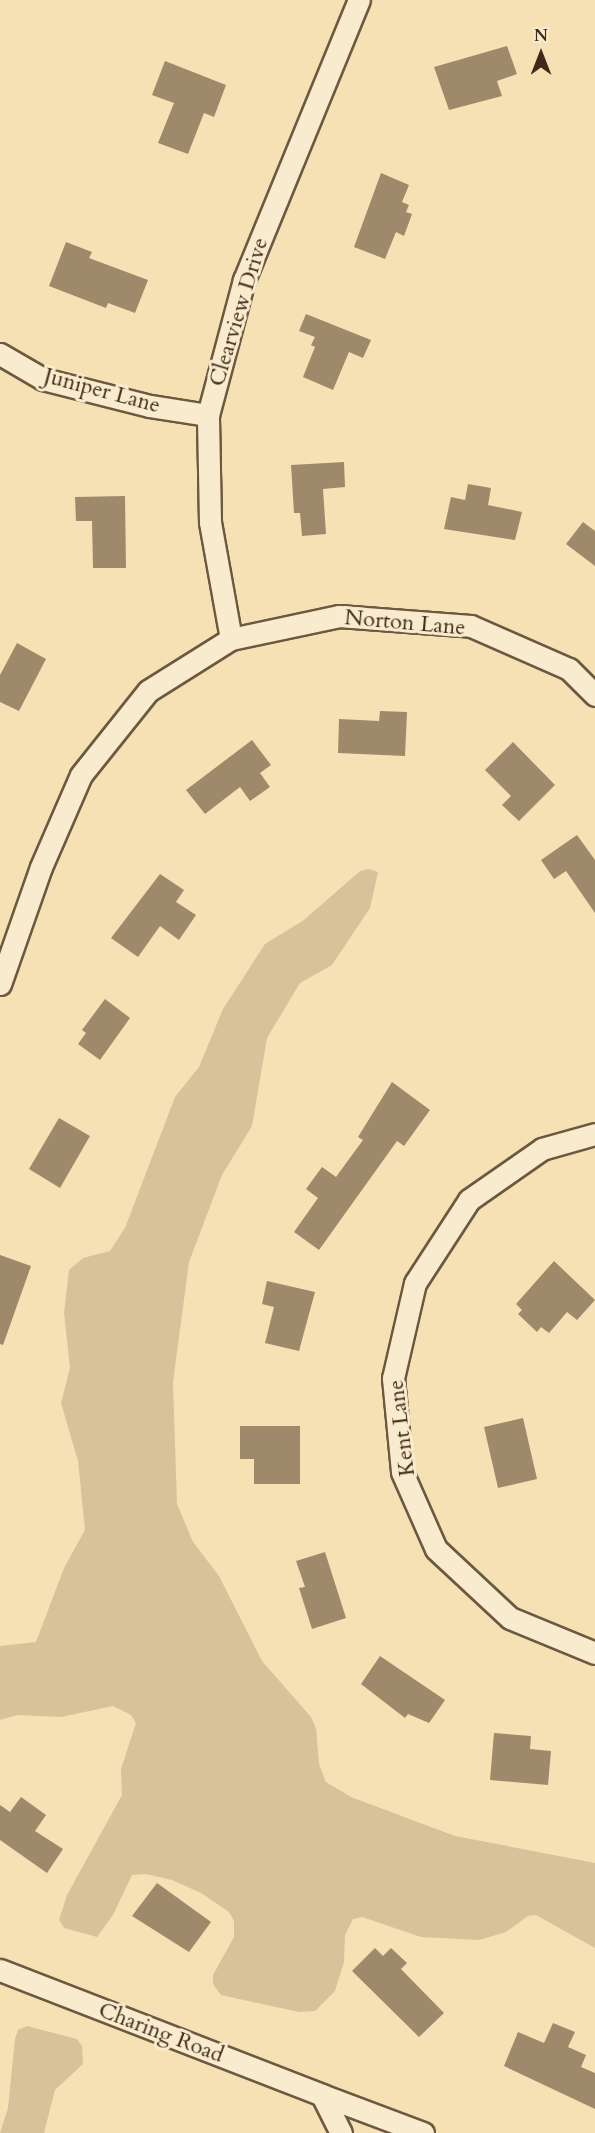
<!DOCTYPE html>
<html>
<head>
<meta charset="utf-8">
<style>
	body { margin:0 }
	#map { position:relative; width:595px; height:2133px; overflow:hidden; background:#f6e1b4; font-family:Cardo,serif }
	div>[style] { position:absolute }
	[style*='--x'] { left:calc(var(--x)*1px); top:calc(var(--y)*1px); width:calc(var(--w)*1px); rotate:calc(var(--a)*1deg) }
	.green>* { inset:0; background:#d7c29a }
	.building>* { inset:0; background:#9e896a }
	.roads { filter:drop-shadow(2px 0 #6d5840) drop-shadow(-2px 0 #6d5840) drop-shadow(0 2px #6d5840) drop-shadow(0 -2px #6d5840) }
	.minor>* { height:21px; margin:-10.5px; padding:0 10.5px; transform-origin:10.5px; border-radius:10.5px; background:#f9ecce }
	span { translate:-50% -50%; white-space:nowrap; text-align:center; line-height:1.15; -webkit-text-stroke:6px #f9ecce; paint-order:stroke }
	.street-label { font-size:22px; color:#3f2a19 }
	.north { position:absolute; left:511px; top:24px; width:60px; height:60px; -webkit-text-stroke:4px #f9ecce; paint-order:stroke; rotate:0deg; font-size:16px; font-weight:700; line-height:24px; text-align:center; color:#3f2a19 }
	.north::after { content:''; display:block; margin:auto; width:21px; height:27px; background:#3f2a19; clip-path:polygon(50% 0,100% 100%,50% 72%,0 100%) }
</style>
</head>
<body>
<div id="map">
	<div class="green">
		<div style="clip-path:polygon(369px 869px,378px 872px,370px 908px,332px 965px,300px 983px,267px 1038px,252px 1126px,222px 1175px,189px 1262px,173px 1382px,177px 1504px,193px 1542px,219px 1576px,262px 1661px,311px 1717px,316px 1728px,319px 1764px,326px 1782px,351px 1797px,455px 1836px,595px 1863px,595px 1948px,536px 1915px,528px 1916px,506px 1932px,479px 1940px,421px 1937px,362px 1917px,353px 1919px,345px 1935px,344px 1962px,335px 1991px,315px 2011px,299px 2012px,221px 1995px,213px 1984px,213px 1975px,234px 1937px,234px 1921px,229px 1912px,201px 1893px,172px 1880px,146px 1874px,132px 1875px,113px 1915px,97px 1937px,64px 1928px,59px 1920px,67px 1895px,122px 1795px,121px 1769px,136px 1723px,131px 1715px,113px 1706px,61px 1717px,17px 1715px,0 1720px,0 1646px,36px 1642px,64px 1568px,85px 1530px,78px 1461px,61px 1403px,70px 1368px,64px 1313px,69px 1270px,83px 1258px,110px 1251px,125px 1228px,175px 1097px,199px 1067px,223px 1009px,265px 944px,304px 920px,360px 871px)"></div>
		<div style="clip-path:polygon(27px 2026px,77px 2039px,82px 2046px,83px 2064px,55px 2090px,44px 2133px,0 2133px,8px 2108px,15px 2039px,18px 2030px)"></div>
	</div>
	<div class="building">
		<div style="clip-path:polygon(507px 46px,517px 74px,497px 81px,502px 96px,449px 110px,434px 67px)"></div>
		<div style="clip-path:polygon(165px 61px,226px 85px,214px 117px,204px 113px,188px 154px,158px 143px,174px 103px,152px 95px)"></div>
		<div style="clip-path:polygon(381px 173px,409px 185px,402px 202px,409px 205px,406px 212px,412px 214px,404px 236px,396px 232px,385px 259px,354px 247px)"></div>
		<div style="clip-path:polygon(66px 242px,92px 252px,89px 258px,148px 280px,135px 313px,108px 303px,106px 308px,49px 286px)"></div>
		<div style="clip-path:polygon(306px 314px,371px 340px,363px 358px,349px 352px,333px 390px,303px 377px,315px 347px,311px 345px,315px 337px,299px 331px)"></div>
		<div style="clip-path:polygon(344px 462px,345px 487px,323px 489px,326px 534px,302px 536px,300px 513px,294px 513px,291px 465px)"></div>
		<div style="clip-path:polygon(468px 484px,491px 488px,488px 505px,522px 512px,515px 540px,444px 529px,451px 497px,465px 500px)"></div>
		<div style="clip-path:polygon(125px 496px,126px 568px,93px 568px,92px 521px,76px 521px,75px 497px)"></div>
		<div style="clip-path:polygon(583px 522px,595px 531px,595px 566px,566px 544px)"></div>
		<div style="clip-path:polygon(17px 643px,46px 659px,19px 711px,0 702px,0 675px)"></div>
		<div style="clip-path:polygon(380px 711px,407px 712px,405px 756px,338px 753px,339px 719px,379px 721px)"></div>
		<div style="clip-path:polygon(252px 740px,271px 765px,260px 773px,270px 787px,250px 801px,240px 787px,205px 814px,186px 790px)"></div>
		<div style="clip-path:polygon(513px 742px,555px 785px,519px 821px,502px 805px,511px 796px,485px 770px)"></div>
		<div style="clip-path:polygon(577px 835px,595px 860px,595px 913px,566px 871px,554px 879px,541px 860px)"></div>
		<div style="clip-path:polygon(160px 874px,184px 890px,176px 902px,196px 915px,179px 940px,160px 926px,138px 957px,111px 938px)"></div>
		<div style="clip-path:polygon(105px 999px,130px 1018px,100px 1060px,78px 1044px,86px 1033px,82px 1030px)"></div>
		<div style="clip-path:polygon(392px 1082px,430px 1110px,404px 1146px,397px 1141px,319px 1250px,294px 1232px,318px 1198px,306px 1189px,322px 1167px,336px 1177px,363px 1140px,358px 1137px)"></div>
		<div style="clip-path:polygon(59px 1118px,90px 1136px,60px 1188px,29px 1169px)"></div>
		<div style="clip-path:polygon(0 1255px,31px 1266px,3px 1345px,0 1344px)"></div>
		<div style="clip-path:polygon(554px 1261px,595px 1300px,577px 1320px,567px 1312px,549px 1333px,541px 1327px,537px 1332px,518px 1314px,522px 1310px,516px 1304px)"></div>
		<div style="clip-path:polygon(267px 1281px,315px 1292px,299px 1351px,265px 1343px,274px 1307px,262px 1304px)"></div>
		<div style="clip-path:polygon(523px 1418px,537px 1479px,498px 1488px,484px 1427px)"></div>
		<div style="clip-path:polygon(240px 1426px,300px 1426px,300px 1484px,254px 1484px,254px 1459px,240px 1459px)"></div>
		<div style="clip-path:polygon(325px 1552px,346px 1618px,312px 1629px,299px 1588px,305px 1587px,296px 1561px)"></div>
		<div style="clip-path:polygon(380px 1656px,445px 1700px,429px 1723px,408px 1714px,405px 1718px,361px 1684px)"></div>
		<div style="clip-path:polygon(494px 1733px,531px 1736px,530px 1749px,551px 1751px,548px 1785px,490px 1780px)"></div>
		<div style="clip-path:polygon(21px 1797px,46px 1815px,35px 1831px,63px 1849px,47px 1873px,0 1840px,0 1805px,10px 1812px)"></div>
		<div style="clip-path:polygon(157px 1883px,211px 1922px,189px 1952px,132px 1916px)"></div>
		<div style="clip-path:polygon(375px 1948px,383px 1956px,391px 1948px,407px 1963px,401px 1969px,444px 2013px,419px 2037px,352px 1971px)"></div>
		<div style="clip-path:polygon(553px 2023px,575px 2032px,568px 2047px,586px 2055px,581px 2067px,595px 2073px,595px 2109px,504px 2066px,518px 2032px,544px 2043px)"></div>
	</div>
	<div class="roads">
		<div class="minor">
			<div style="--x:0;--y:354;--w:50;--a:30.2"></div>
			<div style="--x:43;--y:379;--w:110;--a:14.2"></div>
			<div style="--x:150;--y:406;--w:59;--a:8.8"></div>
			<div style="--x:231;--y:639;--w:119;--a:-100.2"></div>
			<div style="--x:210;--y:522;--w:107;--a:-91.1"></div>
			<div style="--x:208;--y:415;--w:140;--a:-75.1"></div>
			<div style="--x:244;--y:280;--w:303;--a:-67.7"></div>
			<div style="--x:0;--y:984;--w:124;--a:-70.7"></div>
			<div style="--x:41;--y:867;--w:100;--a:-66.5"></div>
			<div style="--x:81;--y:775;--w:107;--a:-51.4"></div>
			<div style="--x:148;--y:691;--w:98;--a:-32.1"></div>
			<div style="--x:231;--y:639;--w:110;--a:-12"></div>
			<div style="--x:339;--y:616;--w:132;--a:4.3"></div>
			<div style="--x:471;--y:626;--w:107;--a:23.7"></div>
			<div style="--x:569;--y:669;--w:37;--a:45"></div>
			<div style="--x:595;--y:1134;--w:55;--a:164.2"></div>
			<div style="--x:542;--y:1149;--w:89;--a:145.1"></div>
			<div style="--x:469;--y:1200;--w:99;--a:123"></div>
			<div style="--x:415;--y:1283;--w:98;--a:103"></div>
			<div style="--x:393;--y:1378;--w:94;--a:84.5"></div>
			<div style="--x:402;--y:1472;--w:84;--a:66.2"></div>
			<div style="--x:436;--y:1549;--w:101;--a:43"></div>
			<div style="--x:510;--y:1618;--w:92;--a:22.4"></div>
			<div style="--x:0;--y:1970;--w:345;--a:21.2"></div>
			<div style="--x:341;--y:2133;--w:42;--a:-116.6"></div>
			<div style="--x:322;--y:2095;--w:108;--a:20.6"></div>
		</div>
	</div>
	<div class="street-label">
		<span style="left:239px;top:312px;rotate:-73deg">Clearview Drive</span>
		<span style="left:102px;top:391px;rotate:15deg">Juniper Lane</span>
		<span style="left:405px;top:623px;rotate:5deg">Norton Lane</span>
		<span style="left:402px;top:1428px;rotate:-97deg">Kent Lane</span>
		<span style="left:161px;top:2033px;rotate:21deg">Charing Road</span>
	</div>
	<div class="north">N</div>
</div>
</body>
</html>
